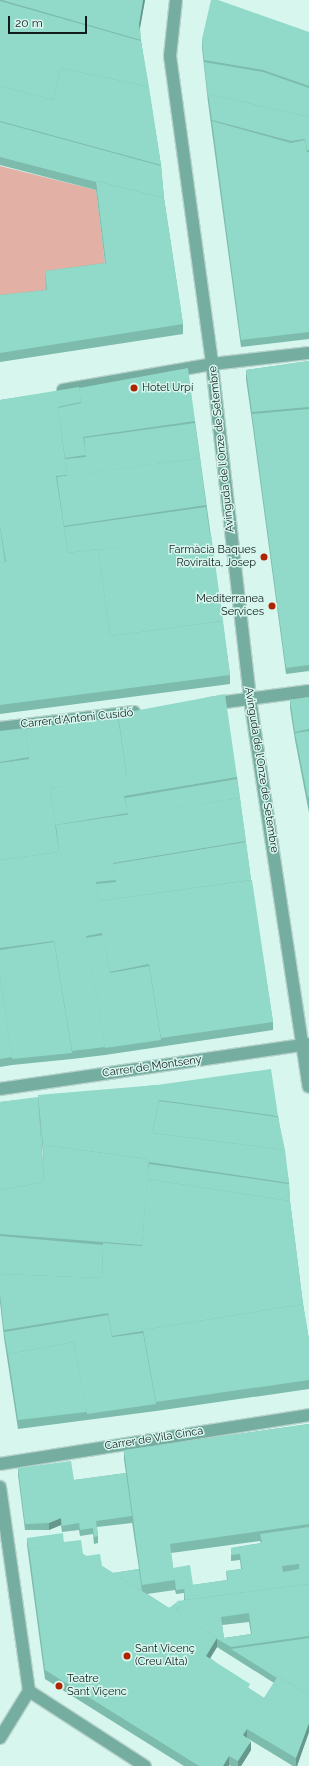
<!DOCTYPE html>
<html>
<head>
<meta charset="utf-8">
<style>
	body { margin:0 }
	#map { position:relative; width:309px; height:1766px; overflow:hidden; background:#d6f6ee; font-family:Raleway,sans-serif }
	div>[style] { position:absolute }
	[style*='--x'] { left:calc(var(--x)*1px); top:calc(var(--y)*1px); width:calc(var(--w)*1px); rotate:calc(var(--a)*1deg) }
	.green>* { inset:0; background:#e2b0a4 }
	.roads { filter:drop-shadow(1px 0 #b7d3cc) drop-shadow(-1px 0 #b7d3cc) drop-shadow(0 1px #b7d3cc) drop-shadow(0 -1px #b7d3cc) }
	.minor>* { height:12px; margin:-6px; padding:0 6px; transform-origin:6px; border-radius:6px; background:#75ada0 }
	.wall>* { inset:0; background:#7dbbad }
	.shaded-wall>* { inset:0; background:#66988d }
	.building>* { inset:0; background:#91d9c9 }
	.dots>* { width:11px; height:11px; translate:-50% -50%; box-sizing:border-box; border:2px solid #d6f6ee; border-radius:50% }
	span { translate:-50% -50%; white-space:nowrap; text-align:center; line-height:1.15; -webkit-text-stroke:3px #d6f6ee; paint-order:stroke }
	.poi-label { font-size:11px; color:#121d1b }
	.left { translate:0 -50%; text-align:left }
	.right { translate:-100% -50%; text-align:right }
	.street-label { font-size:11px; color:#121d1b }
	.scale { position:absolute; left:8px; top:16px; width:79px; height:18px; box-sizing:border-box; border:2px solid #121d1b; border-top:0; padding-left:5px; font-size:12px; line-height:14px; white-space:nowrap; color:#121d1b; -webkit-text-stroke:3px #d6f6ee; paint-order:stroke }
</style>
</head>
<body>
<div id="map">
	<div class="green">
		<div style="clip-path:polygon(0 166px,96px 190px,106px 272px,47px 299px,0 305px)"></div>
	</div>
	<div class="roads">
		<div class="minor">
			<div style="--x:176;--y:0;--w:56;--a:96.1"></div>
			<div style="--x:170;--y:56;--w:311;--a:82.2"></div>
			<div style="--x:212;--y:364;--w:337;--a:83.5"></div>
			<div style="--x:250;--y:699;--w:392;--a:81.4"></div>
			<div style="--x:63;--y:390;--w:151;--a:-9.9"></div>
			<div style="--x:212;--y:364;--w:98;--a:-6.5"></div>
			<div style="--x:210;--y:704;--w:100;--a:-7.5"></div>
			<div style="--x:0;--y:728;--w:135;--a:-6.8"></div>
			<div style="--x:0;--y:1089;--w:312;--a:-8.3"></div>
			<div style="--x:0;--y:1464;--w:313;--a:-9"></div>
			<div style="--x:0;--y:1487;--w:206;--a:81.9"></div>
			<div style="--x:29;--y:1691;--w:138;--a:32.9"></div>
			<div style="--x:0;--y:1738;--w:55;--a:-58.3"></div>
		</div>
	</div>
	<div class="wall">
		<div style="clip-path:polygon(0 0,145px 0,140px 29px,141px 41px,161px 165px,164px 198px,183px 324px,183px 334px,0 362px,0 295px,46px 290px,45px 271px,105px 263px,96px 190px,0 165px)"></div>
		<div style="clip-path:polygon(309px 32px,309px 339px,241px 347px,208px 102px,202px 48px,202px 39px)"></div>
		<div style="clip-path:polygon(309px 361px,309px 671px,286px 674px,252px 421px,246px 379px,246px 370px)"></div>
		<div style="clip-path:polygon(79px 388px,195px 421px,230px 675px,230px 684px,0 714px,0 400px)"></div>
		<div style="clip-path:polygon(309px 697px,309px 813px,295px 740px,290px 708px,290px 700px)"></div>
		<div style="clip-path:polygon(118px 714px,237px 777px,251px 880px,273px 1022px,273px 1030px,105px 1055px,72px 1059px,12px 1065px,0 1067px,0 731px,25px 729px,118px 717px)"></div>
		<div style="clip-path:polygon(evenodd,157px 1085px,278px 1116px,289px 1183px,290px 1201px,303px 1304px,309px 1340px,309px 1389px,156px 1411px,18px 1429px,4px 1338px,0 1302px,0 1102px,157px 1085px,40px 1120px,43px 1154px,44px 1178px,40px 1120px)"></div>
		<div style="clip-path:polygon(evenodd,309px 1424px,309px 1732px,297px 1766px,293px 1766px,247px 1738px,251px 1750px,241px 1766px,231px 1766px,229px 1765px,229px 1766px,184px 1766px,45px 1679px,27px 1545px,27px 1538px,64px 1542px,113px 1573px,139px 1569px,132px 1522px,132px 1523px,97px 1527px,98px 1536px,98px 1543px,94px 1544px,93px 1534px,80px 1536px,79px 1530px,62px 1532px,61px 1525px,49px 1530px,25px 1530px,18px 1475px,18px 1468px,74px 1480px,126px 1473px,124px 1460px,124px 1450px,309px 1424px,260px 1541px,261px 1543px,231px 1548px,231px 1561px,240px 1560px,241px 1569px,226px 1571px,227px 1580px,193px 1585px,173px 1568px,171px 1553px,260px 1541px,309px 1424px,175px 1590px,176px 1594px,184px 1593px,184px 1600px,177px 1606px,169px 1608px,147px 1594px,175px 1590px,309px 1424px,249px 1622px,251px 1634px,224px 1638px,222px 1625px,249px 1622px,309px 1424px,217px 1647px,274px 1683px,264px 1698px,250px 1689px,210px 1658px,217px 1647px)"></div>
	</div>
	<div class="shaded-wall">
		<div style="clip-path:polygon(143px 0,145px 0,139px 32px,139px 24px)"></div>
		<div style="clip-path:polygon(61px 1518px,61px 1525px,49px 1530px,49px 1523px)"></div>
		<div style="clip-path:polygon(217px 1638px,217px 1647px,206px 1665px,206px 1656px)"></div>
		<div style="clip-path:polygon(309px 1723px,309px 1732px,297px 1766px,296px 1766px,296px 1758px)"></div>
		<div style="clip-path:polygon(247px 1729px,247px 1738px,243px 1744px,243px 1735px)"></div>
		<div style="clip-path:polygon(251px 1741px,251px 1750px,241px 1766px,238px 1766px,238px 1761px)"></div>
		<div style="clip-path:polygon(229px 1756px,229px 1766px,223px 1766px)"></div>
	</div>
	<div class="building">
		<div style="clip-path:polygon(2px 0,143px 0,139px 24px,141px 40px)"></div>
		<div style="clip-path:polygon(211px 0,218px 0,309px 32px,309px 86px,263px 70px,204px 60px,202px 39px)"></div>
		<div style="clip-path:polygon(0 1px,141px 41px,149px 87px,61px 68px,53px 100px,0 86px)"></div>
		<div style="clip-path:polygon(204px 62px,263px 72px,309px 88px,309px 117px,208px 94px,208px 96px)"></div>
		<div style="clip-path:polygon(61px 68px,149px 87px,161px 165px,0 121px,0 86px,53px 100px)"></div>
		<div style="clip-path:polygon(208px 94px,309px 117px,309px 150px,307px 150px,305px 139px,291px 141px,212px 120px)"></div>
		<div style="clip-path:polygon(212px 121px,291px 143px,305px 140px,307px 152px,309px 152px,309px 332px,241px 340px)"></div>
		<div style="clip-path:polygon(0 122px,161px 166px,164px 198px,96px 181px,96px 182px,0 157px)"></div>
		<div style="clip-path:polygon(96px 181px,164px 198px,183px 324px,0 353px,0 295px,47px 290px,45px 271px,106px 263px)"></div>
		<div style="clip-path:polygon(309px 361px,309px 407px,252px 412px,246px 370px)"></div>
		<div style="clip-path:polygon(188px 368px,195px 421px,83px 437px,86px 455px,65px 458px,58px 408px,81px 403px,79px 388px)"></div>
		<div style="clip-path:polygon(79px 387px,81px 402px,58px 407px,67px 475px,56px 476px,68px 553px,98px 549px,110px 636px,223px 621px,230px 675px,0 705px,0 563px,6px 562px,0 527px,0 400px)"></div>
		<div style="clip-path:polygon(309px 409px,309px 665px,286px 668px,252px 414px)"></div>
		<div style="clip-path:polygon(195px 423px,200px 458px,67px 476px,65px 459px,86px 457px,84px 438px)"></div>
		<div style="clip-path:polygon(200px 458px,206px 505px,64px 526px,57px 477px)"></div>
		<div style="clip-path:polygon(206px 507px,210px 535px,98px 550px,98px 549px,68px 553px,64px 527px)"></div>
		<div style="clip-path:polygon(0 528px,5px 562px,0 563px)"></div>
		<div style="clip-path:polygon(211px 534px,223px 621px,110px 636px,98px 550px)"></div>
		<div style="clip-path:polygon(225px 694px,237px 777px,124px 796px,128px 813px,55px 825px,50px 788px,127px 777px,118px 714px)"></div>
		<div style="clip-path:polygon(309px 697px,309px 729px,295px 732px,290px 700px)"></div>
		<div style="clip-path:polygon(118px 717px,127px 778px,50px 788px,59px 852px,0 860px,0 763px,29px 759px,25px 729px)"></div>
		<div style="clip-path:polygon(25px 728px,29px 757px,0 762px,0 731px)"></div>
		<div style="clip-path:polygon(309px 731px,309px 796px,308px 797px,308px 799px,295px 733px)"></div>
		<div style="clip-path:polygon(237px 779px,240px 798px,128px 815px,125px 798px)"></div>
		<div style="clip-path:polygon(240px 798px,246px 841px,113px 863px,116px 880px,96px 882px,99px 901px,252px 880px,273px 1022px,161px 1038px,149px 964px,110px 972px,102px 933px,86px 936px,105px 1047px,72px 1051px,54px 941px,0 948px,0 860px,59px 852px,56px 825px)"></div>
		<div style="clip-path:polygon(246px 842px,251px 880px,99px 901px,96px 884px,116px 882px,113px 864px)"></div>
		<div style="clip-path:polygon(103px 935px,110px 973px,149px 966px,161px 1040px,105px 1048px,86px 938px)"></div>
		<div style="clip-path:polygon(54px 942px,72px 1053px,12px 1059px,0 975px,0 950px)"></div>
		<div style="clip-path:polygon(0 975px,12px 1057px,0 1059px)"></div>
		<div style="clip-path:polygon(271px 1069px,278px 1116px,159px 1100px,152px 1133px,285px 1150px,289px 1183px,149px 1162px,149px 1159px,43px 1145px,43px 1146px,38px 1095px,157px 1085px)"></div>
		<div style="clip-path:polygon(38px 1097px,44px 1182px,0 1190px,0 1102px)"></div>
		<div style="clip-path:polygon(159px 1101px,278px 1117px,285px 1150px,152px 1133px)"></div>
		<div style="clip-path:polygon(43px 1145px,149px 1159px,142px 1245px,0 1234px,0 1190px,44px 1182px)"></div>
		<div style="clip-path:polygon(149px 1164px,289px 1184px,290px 1201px,147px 1179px)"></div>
		<div style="clip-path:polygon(147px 1179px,290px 1201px,303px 1304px,143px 1330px,143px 1331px,112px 1336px,108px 1313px,4px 1330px,0 1294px,0 1274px,102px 1278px,103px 1243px,142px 1246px)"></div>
		<div style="clip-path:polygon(0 1236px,103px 1245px,102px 1278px,0 1274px)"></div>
		<div style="clip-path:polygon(303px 1304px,309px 1340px,309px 1380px,156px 1402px,143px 1330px)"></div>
		<div style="clip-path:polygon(108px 1315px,112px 1337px,143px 1333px,156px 1404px,87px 1414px,74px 1342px,8px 1354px,8px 1355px,4px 1332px)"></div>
		<div style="clip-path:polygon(74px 1342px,87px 1412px,18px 1420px,8px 1354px)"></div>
		<div style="clip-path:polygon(309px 1424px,309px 1524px,170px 1544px,175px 1580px,142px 1585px,124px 1450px)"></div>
		<div style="clip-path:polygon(71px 1461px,74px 1480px,126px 1473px,132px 1516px,96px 1521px,98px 1536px,94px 1537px,93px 1528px,80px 1530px,79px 1523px,62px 1526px,61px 1518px,49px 1523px,25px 1524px,18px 1468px)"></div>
		<div style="clip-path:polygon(evenodd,309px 1527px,309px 1584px,185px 1600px,184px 1586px,228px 1580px,226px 1571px,242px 1569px,240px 1554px,231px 1555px,231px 1548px,262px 1543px,260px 1534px,309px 1527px,299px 1564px,299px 1569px,283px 1572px,282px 1566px,299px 1564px)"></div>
		<div style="clip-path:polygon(63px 1533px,64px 1545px,29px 1549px,29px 1552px,27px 1538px)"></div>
		<div style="clip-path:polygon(81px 1540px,83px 1554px,67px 1544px,64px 1545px,64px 1542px)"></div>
		<div style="clip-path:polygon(67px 1544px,217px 1638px,206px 1656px,250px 1684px,248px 1688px,264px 1698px,278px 1676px,309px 1695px,309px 1723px,296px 1758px,247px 1729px,243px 1735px,251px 1741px,238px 1761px,229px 1756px,223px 1766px,199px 1766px,45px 1670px,29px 1549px)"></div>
		<div style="clip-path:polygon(100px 1554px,102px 1566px,86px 1556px)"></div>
		<div style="clip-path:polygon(190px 1565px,193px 1585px,184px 1586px,184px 1589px,176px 1590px,175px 1580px,173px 1568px)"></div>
		<div style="clip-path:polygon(139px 1569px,142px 1591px,113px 1573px)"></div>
		<div style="clip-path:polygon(evenodd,309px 1584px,309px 1636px,231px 1647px,217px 1639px,217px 1638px,178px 1614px,177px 1601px,309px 1584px,249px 1613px,252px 1634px,224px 1638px,221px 1617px,249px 1613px)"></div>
		<div style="clip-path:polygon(177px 1602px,177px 1606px,178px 1614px,169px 1608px)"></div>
		<div style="clip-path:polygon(309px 1638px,309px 1695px,278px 1676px,277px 1678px,231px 1649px)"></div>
	</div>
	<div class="dots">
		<div style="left:134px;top:388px;background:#b02300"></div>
		<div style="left:264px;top:557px;background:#b02300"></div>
		<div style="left:272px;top:606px;background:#b02300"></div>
		<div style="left:127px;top:1656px;background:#b02300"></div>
		<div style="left:59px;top:1686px;background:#b02300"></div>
	</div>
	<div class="poi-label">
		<span class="left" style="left:142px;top:388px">Hotel Urpí</span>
		<span class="right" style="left:256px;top:557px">Farmàcia Baques<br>Roviralta, Josep</span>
		<span class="right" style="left:264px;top:606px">Mediterranea<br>Services</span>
		<span class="left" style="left:135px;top:1656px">Sant Vicenç<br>(Creu Alta)</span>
		<span class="left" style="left:67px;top:1686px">Teatre<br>Sant Viçenc</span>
	</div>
	<div class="street-label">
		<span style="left:222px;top:449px;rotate:-96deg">Avinguda de l'Onze de Setembre</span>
		<span style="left:77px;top:719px;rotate:-6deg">Carrer d'Antoni Cusidó</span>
		<span style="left:261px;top:770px;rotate:81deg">Avinguda de l'Onze de Setembre</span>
		<span style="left:152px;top:1067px;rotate:-8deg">Carrer de Montseny</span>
		<span style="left:154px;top:1439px;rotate:-9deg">Carrer de Vila Cinca</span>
	</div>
	<div class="scale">20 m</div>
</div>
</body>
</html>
